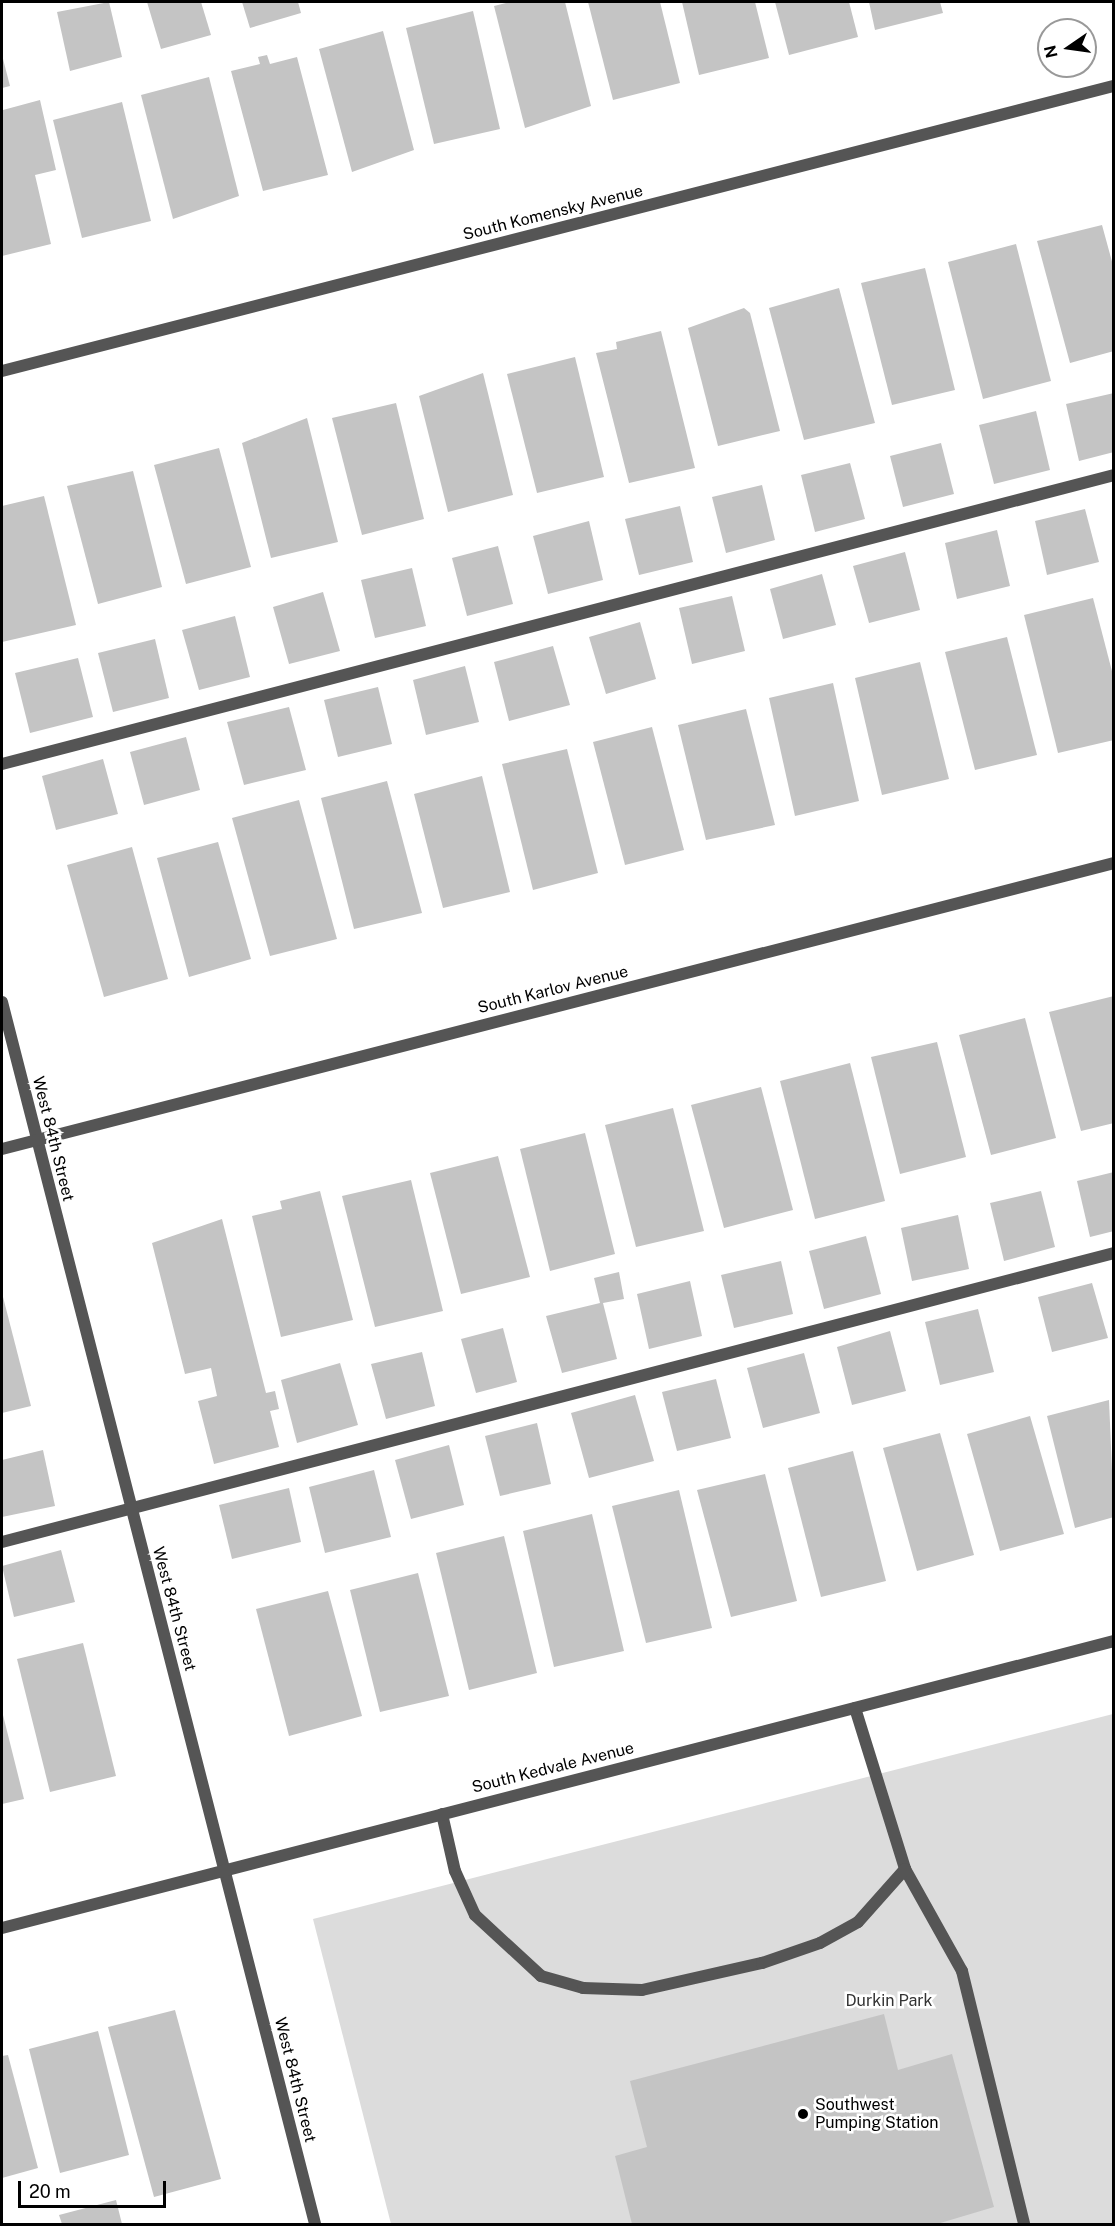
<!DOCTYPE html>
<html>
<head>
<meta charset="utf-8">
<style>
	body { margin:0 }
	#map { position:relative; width:1115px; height:2226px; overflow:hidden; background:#fff; font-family:"Public Sans",sans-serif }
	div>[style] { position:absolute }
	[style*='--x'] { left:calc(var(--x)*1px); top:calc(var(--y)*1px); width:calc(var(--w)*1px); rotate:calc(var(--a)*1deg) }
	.green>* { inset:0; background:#dcdcdc }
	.building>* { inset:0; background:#c4c4c4 }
	.lane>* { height:12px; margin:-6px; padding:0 6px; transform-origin:6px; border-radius:6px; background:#555 }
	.street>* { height:12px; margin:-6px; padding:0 6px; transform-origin:6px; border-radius:6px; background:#555 }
	.dots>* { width:16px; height:16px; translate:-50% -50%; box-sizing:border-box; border:3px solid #fff; border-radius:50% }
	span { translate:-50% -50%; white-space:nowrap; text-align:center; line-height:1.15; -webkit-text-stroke:5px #fff; paint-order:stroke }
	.street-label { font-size:16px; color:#000 }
	.park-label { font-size:16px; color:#333 }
	.poi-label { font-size:16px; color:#000 }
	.left { translate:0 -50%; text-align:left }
	.frame { position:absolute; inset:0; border:3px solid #000; pointer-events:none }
	.north { position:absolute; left:1037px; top:18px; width:60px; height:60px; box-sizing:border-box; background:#fff; border:2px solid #999; border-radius:50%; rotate:257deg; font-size:16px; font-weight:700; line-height:24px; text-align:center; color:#000 }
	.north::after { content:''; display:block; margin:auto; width:21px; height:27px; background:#000; clip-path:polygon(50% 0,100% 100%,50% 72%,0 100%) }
	.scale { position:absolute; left:18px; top:2181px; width:148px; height:27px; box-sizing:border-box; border:3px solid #000; border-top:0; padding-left:8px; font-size:18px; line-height:21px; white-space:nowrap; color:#000; -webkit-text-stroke:4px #fff; paint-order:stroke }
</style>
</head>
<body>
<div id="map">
	<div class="green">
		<div style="clip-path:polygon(1113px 1714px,1113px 2224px,391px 2224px,313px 1919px)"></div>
	</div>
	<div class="building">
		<div style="clip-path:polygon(109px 2px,122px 57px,70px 71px,57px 12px)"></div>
		<div style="clip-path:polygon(147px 2px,201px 2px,211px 35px,161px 49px)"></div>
		<div style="clip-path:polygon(242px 2px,298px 2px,301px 13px,250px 28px)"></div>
		<div style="clip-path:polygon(510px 2px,565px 2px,591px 106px,525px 128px,494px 6px)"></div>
		<div style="clip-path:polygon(588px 2px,660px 2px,680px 83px,613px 100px)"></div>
		<div style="clip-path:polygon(682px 2px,755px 2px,769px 58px,699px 75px)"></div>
		<div style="clip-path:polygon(775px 2px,849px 2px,858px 37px,789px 55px)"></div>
		<div style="clip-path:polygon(869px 2px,940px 2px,943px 13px,875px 30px)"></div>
		<div style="clip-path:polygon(473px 11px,500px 129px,434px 144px,406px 28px)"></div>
		<div style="clip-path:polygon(383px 31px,414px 150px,352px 172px,319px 49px)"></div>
		<div style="clip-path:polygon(2px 55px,10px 86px,2px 88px)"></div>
		<div style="clip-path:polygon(267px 55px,270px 64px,297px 57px,328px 175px,263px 191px,231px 71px,260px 64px,258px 57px)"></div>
		<div style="clip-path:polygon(209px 77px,239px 196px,173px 219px,141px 95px)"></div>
		<div style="clip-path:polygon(40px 100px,56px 170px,35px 175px,51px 244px,2px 256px,3px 110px)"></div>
		<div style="clip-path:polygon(122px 102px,151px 221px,82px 238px,53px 120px)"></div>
		<div style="clip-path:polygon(1102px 225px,1114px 269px,1114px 351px,1070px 363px,1037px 241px)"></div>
		<div style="clip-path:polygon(1016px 244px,1051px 381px,983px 399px,948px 262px)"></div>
		<div style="clip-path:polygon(925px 268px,955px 390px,892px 405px,861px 283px)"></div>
		<div style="clip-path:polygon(839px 288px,875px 423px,804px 440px,769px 308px)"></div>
		<div style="clip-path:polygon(744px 308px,750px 313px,780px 431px,718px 446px,688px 328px)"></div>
		<div style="clip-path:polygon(661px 331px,695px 468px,629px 483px,596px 353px,617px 349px,616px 342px)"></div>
		<div style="clip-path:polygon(575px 357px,604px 477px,537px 493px,507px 374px)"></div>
		<div style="clip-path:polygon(483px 373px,513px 495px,448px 512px,419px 396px)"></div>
		<div style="clip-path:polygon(1114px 393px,1114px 452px,1079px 461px,1066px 404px)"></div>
		<div style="clip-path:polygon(396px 403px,424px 519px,362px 535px,332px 418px)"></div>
		<div style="clip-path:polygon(1036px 411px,1050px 470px,994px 484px,979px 425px)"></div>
		<div style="clip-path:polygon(307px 418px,338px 542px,271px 558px,242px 443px)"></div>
		<div style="clip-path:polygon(941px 443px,954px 494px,903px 507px,890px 456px)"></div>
		<div style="clip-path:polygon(219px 448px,251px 567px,186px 584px,154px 465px)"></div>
		<div style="clip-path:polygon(850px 463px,865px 519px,815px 532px,801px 475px)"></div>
		<div style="clip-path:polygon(133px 471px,162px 587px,98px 604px,67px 486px)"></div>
		<div style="clip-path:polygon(762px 485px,775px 540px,726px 553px,712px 497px)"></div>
		<div style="clip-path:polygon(44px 496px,76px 625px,2px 642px,2px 506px)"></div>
		<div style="clip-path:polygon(680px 506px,693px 562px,639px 575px,625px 519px)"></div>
		<div style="clip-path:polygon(1085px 509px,1099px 562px,1047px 575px,1035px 521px)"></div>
		<div style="clip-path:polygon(589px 521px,603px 580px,548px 594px,533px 536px)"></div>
		<div style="clip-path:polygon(997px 530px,1010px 586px,957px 599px,945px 543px)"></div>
		<div style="clip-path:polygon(498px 546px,513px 604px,467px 616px,452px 558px)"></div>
		<div style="clip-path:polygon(905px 552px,920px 610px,869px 623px,853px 566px)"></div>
		<div style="clip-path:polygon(412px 568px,426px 626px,375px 638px,361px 580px)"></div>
		<div style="clip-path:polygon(822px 574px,836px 625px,783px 639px,770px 589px)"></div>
		<div style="clip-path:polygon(323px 592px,340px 651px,289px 664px,273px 607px)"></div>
		<div style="clip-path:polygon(732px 596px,745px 651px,692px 664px,679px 608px)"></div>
		<div style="clip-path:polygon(1093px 598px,1114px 679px,1114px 740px,1058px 753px,1024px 615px)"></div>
		<div style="clip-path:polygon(235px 616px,250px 677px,199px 690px,182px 630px)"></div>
		<div style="clip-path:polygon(640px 622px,656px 679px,606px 694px,589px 637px)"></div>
		<div style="clip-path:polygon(1007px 637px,1037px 755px,975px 770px,945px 652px)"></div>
		<div style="clip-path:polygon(155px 639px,169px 698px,113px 712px,98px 653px)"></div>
		<div style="clip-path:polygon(553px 646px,570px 705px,509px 721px,494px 662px)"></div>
		<div style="clip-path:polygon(78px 658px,93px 717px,30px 733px,15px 673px)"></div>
		<div style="clip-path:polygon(920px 662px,949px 779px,882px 795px,855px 678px)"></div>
		<div style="clip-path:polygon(465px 666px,479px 722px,426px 735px,413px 680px)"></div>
		<div style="clip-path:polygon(833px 683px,859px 801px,795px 816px,769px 698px)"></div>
		<div style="clip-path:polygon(378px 687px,392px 744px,338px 757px,324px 700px)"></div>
		<div style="clip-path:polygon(289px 707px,306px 770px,244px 785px,227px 722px)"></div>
		<div style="clip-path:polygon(746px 709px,775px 825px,706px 840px,678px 725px)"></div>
		<div style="clip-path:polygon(652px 727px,684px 850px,625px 865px,593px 742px)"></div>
		<div style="clip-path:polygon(186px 737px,200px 790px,144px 805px,130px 752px)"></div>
		<div style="clip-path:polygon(567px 749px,598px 873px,533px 890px,502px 764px)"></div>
		<div style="clip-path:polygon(103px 759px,118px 814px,56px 830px,42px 776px)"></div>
		<div style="clip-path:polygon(482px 776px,510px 892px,443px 908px,414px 794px)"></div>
		<div style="clip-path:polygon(387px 781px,422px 913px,354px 929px,321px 798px)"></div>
		<div style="clip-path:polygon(299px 800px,337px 939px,270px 956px,232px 818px)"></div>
		<div style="clip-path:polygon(218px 842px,251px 959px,189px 977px,157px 858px)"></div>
		<div style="clip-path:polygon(132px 847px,168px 979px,104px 997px,67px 865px)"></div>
		<div style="clip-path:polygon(1114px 996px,1114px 1123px,1081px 1131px,1049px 1012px)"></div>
		<div style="clip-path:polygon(1025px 1018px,1056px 1138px,991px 1155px,959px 1035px)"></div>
		<div style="clip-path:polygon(937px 1042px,966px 1157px,900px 1174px,871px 1057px)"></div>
		<div style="clip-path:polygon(850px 1063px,885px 1201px,815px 1219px,780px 1081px)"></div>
		<div style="clip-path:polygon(761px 1087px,793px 1210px,724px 1228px,691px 1105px)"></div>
		<div style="clip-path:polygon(673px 1108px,704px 1231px,636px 1247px,605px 1125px)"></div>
		<div style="clip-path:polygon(585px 1133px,615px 1254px,550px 1271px,520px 1149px)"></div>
		<div style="clip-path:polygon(498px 1156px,530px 1277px,461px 1294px,430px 1173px)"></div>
		<div style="clip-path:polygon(1114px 1172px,1114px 1231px,1090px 1237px,1077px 1181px)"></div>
		<div style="clip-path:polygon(411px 1180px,443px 1311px,375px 1327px,342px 1196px)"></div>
		<div style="clip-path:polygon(320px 1191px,353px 1320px,281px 1337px,252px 1216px,282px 1209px,280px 1201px)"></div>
		<div style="clip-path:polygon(1041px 1191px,1055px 1247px,1004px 1261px,990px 1203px)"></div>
		<div style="clip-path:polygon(958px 1215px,969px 1269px,912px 1281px,901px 1228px)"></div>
		<div style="clip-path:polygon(222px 1219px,266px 1393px,275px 1391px,279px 1409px,270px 1411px,279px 1447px,214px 1464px,198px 1401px,217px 1396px,211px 1368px,185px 1374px,152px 1243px)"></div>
		<div style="clip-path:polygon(866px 1236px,881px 1294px,824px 1309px,809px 1251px)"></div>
		<div style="clip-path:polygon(781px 1261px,793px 1314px,734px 1328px,721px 1275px)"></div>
		<div style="clip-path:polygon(619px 1272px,624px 1299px,603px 1303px,617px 1359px,562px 1373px,546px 1316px,600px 1303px,594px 1278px)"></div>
		<div style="clip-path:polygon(690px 1281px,702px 1336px,649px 1349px,637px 1294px)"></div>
		<div style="clip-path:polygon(1092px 1283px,1108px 1338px,1052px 1352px,1038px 1297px)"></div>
		<div style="clip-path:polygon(2px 1293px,31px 1406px,2px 1413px)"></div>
		<div style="clip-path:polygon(978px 1309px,994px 1372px,940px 1385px,925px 1322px)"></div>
		<div style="clip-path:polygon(503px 1328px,517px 1382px,476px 1393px,461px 1339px)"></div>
		<div style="clip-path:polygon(890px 1331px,906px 1391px,852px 1405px,837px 1347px)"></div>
		<div style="clip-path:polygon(422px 1352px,435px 1406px,386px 1419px,371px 1364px)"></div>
		<div style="clip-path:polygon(804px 1353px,820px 1413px,763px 1428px,747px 1368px)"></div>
		<div style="clip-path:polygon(340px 1363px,358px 1425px,297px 1443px,281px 1380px)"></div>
		<div style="clip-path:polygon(716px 1379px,731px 1438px,677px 1451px,662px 1392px)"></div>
		<div style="clip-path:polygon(635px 1395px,654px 1461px,589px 1478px,571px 1413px)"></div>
		<div style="clip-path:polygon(1109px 1400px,1114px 1517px,1075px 1528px,1047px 1416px)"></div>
		<div style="clip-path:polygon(1030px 1416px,1064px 1534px,1000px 1551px,967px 1434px)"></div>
		<div style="clip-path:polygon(537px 1423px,551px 1484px,500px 1496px,485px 1436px)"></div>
		<div style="clip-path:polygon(940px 1433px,974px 1555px,917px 1571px,883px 1448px)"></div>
		<div style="clip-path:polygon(449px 1445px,464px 1505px,411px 1519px,395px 1460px)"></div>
		<div style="clip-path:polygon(43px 1450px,55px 1506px,2px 1517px,2px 1460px)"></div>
		<div style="clip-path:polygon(853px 1451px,886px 1581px,821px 1597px,788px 1468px)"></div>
		<div style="clip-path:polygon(374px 1470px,391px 1537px,325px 1553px,309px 1487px)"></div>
		<div style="clip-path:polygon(765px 1474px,797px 1601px,731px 1617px,697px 1490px)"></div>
		<div style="clip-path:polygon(289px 1488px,301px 1542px,232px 1559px,219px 1505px)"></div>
		<div style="clip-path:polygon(679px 1490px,712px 1628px,646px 1643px,612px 1506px)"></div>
		<div style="clip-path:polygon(592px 1514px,624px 1651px,554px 1667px,523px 1531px)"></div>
		<div style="clip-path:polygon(504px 1536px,537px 1673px,469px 1690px,436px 1553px)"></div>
		<div style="clip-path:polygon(61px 1550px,75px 1602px,14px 1617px,2px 1566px)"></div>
		<div style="clip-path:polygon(418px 1573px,449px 1696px,380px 1712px,350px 1590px)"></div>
		<div style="clip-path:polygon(328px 1591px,362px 1716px,289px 1736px,256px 1609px)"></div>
		<div style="clip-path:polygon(83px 1643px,116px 1776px,50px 1792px,17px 1659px)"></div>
		<div style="clip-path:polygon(2px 1711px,24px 1799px,2px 1804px)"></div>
		<div style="clip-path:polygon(175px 2010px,221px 2179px,154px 2197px,108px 2027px)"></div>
		<div style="clip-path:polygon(884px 2014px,898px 2070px,952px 2054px,994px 2207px,937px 2224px,632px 2224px,615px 2156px,647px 2147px,630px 2081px)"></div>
		<div style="clip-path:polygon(98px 2031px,129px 2155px,60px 2173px,29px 2049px)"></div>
		<div style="clip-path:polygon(8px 2055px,38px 2168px,2px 2178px,2px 2056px)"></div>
		<div style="clip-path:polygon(116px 2200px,122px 2224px,62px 2224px,59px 2215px)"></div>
	</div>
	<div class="lane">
		<div style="--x:2;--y:764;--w:1149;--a:-14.57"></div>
		<div style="--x:2;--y:1542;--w:1149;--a:-14.57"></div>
		<div style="--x:855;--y:1708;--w:169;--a:72.7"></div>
		<div style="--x:905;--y:1869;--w:117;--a:60.8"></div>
		<div style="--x:962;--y:1971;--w:260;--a:76.2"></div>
		<div style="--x:442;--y:1814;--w:58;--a:77.2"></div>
		<div style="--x:455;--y:1871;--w:48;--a:65.6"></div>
		<div style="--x:475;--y:1915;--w:90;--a:42.7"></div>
		<div style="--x:541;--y:1976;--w:44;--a:15.9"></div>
		<div style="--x:583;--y:1988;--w:59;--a:1.9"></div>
		<div style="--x:642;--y:1990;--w:123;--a:-12.7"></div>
		<div style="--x:762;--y:1963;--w:61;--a:-19"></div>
		<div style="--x:820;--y:1943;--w:43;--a:-28.9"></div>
		<div style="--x:858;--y:1922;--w:71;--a:-48.4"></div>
	</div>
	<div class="street">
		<div style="--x:2;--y:371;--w:1148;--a:-14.38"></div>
		<div style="--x:2;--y:1002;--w:1261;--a:75.63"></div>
		<div style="--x:2;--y:1149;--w:1148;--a:-14.42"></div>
		<div style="--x:2;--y:1928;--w:1148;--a:-14.47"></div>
	</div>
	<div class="dots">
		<div style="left:803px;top:2114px;background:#000"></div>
	</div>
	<div class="street-label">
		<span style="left:553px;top:213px;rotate:-14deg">South Komensky Avenue</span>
		<span style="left:553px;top:990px;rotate:-14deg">South Karlov Avenue</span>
		<span style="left:53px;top:1139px;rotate:76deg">West 84th Street</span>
		<span style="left:174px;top:1609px;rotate:75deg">West 84th Street</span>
		<span style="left:553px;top:1768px;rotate:-14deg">South Kedvale Avenue</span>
		<span style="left:295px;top:2080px;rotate:76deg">West 84th Street</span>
	</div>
	<div class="park-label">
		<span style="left:889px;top:2001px">Durkin Park</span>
	</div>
	<div class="poi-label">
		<span class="left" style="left:815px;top:2114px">Southwest<br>Pumping Station</span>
	</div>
	<div class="frame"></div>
	<div class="north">N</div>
	<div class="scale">20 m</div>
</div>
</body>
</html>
